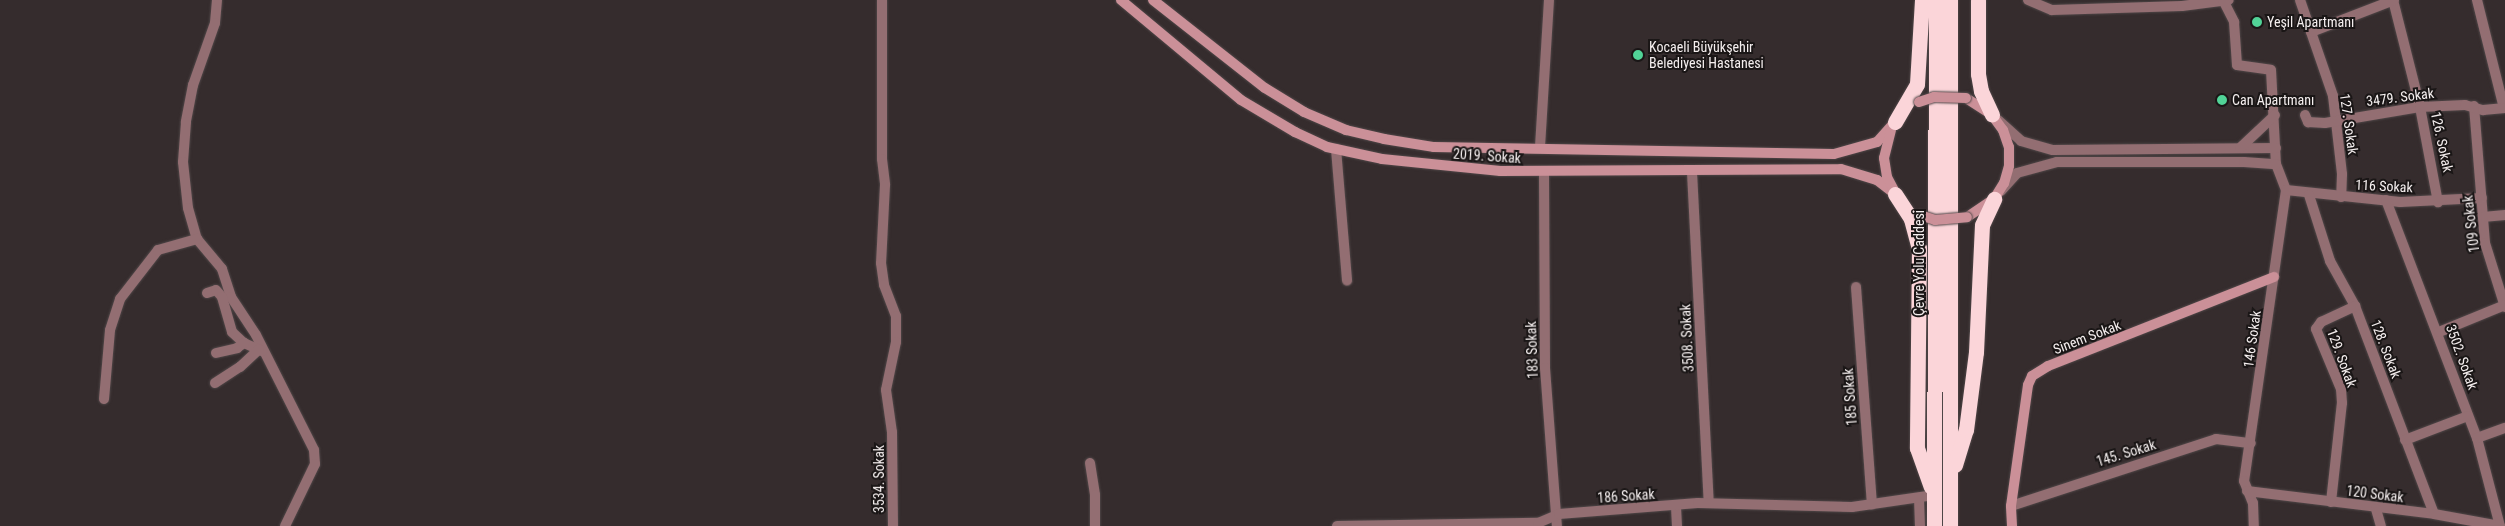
<!DOCTYPE html>
<html>
<head>
<meta charset="utf-8">
<style>
	body { margin:0 }
	#map { position:relative; width:2505px; height:526px; overflow:hidden; background:#352c2d; font-family:"Roboto Condensed",sans-serif }
	div>[style] { position:absolute }
	.roads { filter:drop-shadow(0 0 1px #504748) drop-shadow(0 0 1px #504748) }
	.street>* { height:10px; margin:-5px; padding:0 5px; transform-origin:5px; border-radius:5px; background:#936e72 }
	.secondary>* { height:10px; margin:-5px; padding:0 5px; transform-origin:5px; border-radius:5px; background:#cb9098 }
	.highway>* { height:15px; margin:-7.5px; padding:0 7.5px; transform-origin:7.5px; border-radius:7.5px; background:#fbd5d9 }
	.bridges { filter:drop-shadow(0 0 1px #504748) drop-shadow(0 0 1px #504748) }
	.secondary-bridge>* { height:10px; margin:-5px; padding:0 5px; transform-origin:5px; border-radius:5px; background:#cb9098 }
	.dots>* { width:14px; height:14px; translate:-50% -50%; box-sizing:border-box; border:2px solid #1a1616; border-radius:50% }
	span { translate:-50% -50%; white-space:nowrap; text-align:center; line-height:1.15; -webkit-text-stroke:4px #1a1616; paint-order:stroke }
	.poi-label { font-size:14px; color:#f5efef }
	.left { translate:0 -50%; text-align:left }
	.street-label { font-size:14px; color:#f5efef }
</style>
</head>
<body>
<div id="map">
	<div class="roads">
		<div class="street">
			<div style="left:217px;top:0;width:23px;rotate:95deg"></div>
			<div style="left:215px;top:23px;width:66px;rotate:109.5deg"></div>
			<div style="left:193px;top:85px;width:38px;rotate:101deg"></div>
			<div style="left:186px;top:122px;width:40px;rotate:94.3deg"></div>
			<div style="left:183px;top:162px;width:46px;rotate:83.8deg"></div>
			<div style="left:188px;top:208px;width:32px;rotate:74deg"></div>
			<div style="left:197px;top:239px;width:39px;rotate:50deg"></div>
			<div style="left:222px;top:269px;width:29px;rotate:72deg"></div>
			<div style="left:231px;top:297px;width:45px;rotate:56.7deg"></div>
			<div style="left:256px;top:335px;width:129px;rotate:63.2deg"></div>
			<div style="left:314px;top:450px;width:14px;rotate:86deg"></div>
			<div style="left:315px;top:464px;width:69px;rotate:115.8deg"></div>
			<div style="left:882px;top:0;width:159px;rotate:90deg"></div>
			<div style="left:882px;top:159px;width:26px;rotate:83deg"></div>
			<div style="left:885px;top:185px;width:78px;rotate:92.9deg"></div>
			<div style="left:881px;top:263px;width:22px;rotate:82deg"></div>
			<div style="left:884px;top:285px;width:33px;rotate:69deg"></div>
			<div style="left:896px;top:316px;width:26px;rotate:90deg"></div>
			<div style="left:896px;top:342px;width:49px;rotate:101.8deg"></div>
			<div style="left:886px;top:390px;width:42px;rotate:81.9deg"></div>
			<div style="left:892px;top:432px;width:94px;rotate:89.4deg"></div>
			<div style="left:2028px;top:0;width:26px;rotate:23deg"></div>
			<div style="left:2052px;top:10px;width:130px;rotate:-1.8deg"></div>
			<div style="left:2182px;top:6px;width:47px;rotate:-7.3deg"></div>
			<div style="left:2223px;top:0;width:25px;rotate:63deg"></div>
			<div style="left:2234px;top:22px;width:43px;rotate:86deg"></div>
			<div style="left:2237px;top:65px;width:34px;rotate:8deg"></div>
			<div style="left:2271px;top:70px;width:94px;rotate:87deg"></div>
			<div style="left:2276px;top:164px;width:28px;rotate:69deg"></div>
			<div style="left:2286px;top:190px;width:294px;rotate:98.2deg"></div>
			<div style="left:2244px;top:481px;width:24px;rotate:68deg"></div>
			<div style="left:2253px;top:503px;width:23px;rotate:88deg"></div>
			<div style="left:2300px;top:0;width:102px;rotate:71deg"></div>
			<div style="left:2333px;top:96px;width:79px;rotate:83.4deg"></div>
			<div style="left:2342px;top:174px;width:23px;rotate:92deg"></div>
			<div style="left:2393px;top:0;width:110px;rotate:75.8deg"></div>
			<div style="left:2420px;top:107px;width:97px;rotate:79.3deg"></div>
			<div style="left:2477px;top:0;width:111px;rotate:76deg"></div>
			<div style="left:2311px;top:32px;width:89px;rotate:-21.1deg"></div>
			<div style="left:2474px;top:106px;width:137px;rotate:85.4deg"></div>
			<div style="left:2485px;top:243px;width:67px;rotate:72.6deg"></div>
			<div style="left:2305px;top:115px;width:8px;rotate:67deg"></div>
			<div style="left:2308px;top:122px;width:17px;rotate:3deg"></div>
			<div style="left:2325px;top:123px;width:96px;rotate:-9.6deg"></div>
			<div style="left:2420px;top:107px;width:45px;rotate:-2.5deg"></div>
			<div style="left:2465px;top:105px;width:19px;rotate:16deg"></div>
			<div style="left:2483px;top:110px;width:22px;rotate:-5deg"></div>
			<div style="left:1998px;top:120px;width:31px;rotate:42deg"></div>
			<div style="left:2021px;top:141px;width:33px;rotate:16deg"></div>
			<div style="left:2053px;top:150px;width:223px;rotate:-0.5deg"></div>
			<div style="left:1540px;top:147px;width:147px;rotate:-86.5deg"></div>
			<div style="left:2240px;top:148px;width:48px;rotate:-43.3deg"></div>
			<div style="left:1336px;top:149px;width:132px;rotate:85.2deg"></div>
			<div style="left:1692px;top:172px;width:331px;rotate:87.1deg"></div>
			<div style="left:1544px;top:173px;width:195px;rotate:89.7deg"></div>
			<div style="left:1545px;top:368px;width:158px;rotate:85.7deg"></div>
			<div style="left:2286px;top:190px;width:115px;rotate:6deg"></div>
			<div style="left:2400px;top:202px;width:82px;rotate:-2.8deg"></div>
			<div style="left:2001px;top:191px;width:24px;rotate:-48deg"></div>
			<div style="left:2017px;top:173px;width:41px;rotate:-15.4deg"></div>
			<div style="left:2057px;top:162px;width:187px"></div>
			<div style="left:2244px;top:162px;width:32px;rotate:4deg"></div>
			<div style="left:2309px;top:195px;width:69px;rotate:72.3deg"></div>
			<div style="left:2330px;top:261px;width:51px;rotate:60.9deg"></div>
			<div style="left:2355px;top:306px;width:222px;rotate:69.2deg"></div>
			<div style="left:2386px;top:200px;width:255px;rotate:69.1deg"></div>
			<div style="left:2477px;top:438px;width:91px;rotate:75.4deg"></div>
			<div style="left:2483px;top:217px;width:22px;rotate:-5deg"></div>
			<div style="left:1856px;top:287px;width:218px;rotate:85.8deg"></div>
			<div style="left:207px;top:293px;width:9px;rotate:-18deg"></div>
			<div style="left:216px;top:290px;width:9px;rotate:49deg"></div>
			<div style="left:222px;top:297px;width:36px;rotate:74deg"></div>
			<div style="left:232px;top:332px;width:16px;rotate:43deg"></div>
			<div style="left:244px;top:343px;width:20px;rotate:24deg"></div>
			<div style="left:2439px;top:332px;width:71px;rotate:-22.2deg"></div>
			<div style="left:216px;top:353px;width:22px;rotate:-13deg"></div>
			<div style="left:237px;top:348px;width:9px;rotate:-36deg"></div>
			<div style="left:215px;top:383px;width:30px;rotate:-33deg"></div>
			<div style="left:240px;top:367px;width:26px;rotate:-43deg"></div>
			<div style="left:104px;top:399px;width:69px;rotate:-85deg"></div>
			<div style="left:110px;top:330px;width:33px;rotate:-72deg"></div>
			<div style="left:120px;top:299px;width:62px;rotate:-52.2deg"></div>
			<div style="left:158px;top:250px;width:41px;rotate:-15.8deg"></div>
			<div style="left:2477px;top:438px;width:30px;rotate:-20deg"></div>
			<div style="left:2405px;top:440px;width:67px;rotate:-20.9deg"></div>
			<div style="left:1090px;top:463px;width:32px;rotate:81deg"></div>
			<div style="left:1095px;top:495px;width:31px;rotate:90deg"></div>
			<div style="left:2247px;top:491px;width:188px;rotate:7deg"></div>
			<div style="left:2434px;top:514px;width:67px;rotate:10.3deg"></div>
			<div style="left:1919px;top:498px;width:28px;rotate:88deg"></div>
			<div style="left:2331px;top:502px;width:100px;rotate:-83.7deg"></div>
			<div style="left:2342px;top:403px;width:14px;rotate:-94deg"></div>
			<div style="left:2341px;top:389px;width:65px;rotate:-112.6deg"></div>
			<div style="left:2316px;top:329px;width:9px;rotate:-54deg"></div>
			<div style="left:2321px;top:322px;width:38px;rotate:-25deg"></div>
			<div style="left:2011px;top:506px;width:216px;rotate:-18.1deg"></div>
			<div style="left:2216px;top:439px;width:35px;rotate:7deg"></div>
			<div style="left:1676px;top:507px;width:19px;rotate:87deg"></div>
			<div style="left:2376px;top:509px;width:18px;rotate:74deg"></div>
			<div style="left:1337px;top:526px;width:201px;rotate:-0.9deg"></div>
			<div style="left:1538px;top:523px;width:23px;rotate:-23deg"></div>
			<div style="left:1559px;top:514px;width:139px;rotate:-4.5deg"></div>
			<div style="left:1698px;top:503px;width:154px;rotate:1.5deg"></div>
			<div style="left:1852px;top:507px;width:83px;rotate:-8.3deg"></div>
		</div>
		<div class="secondary">
			<div style="left:1121px;top:0;width:156px;rotate:39.8deg"></div>
			<div style="left:1241px;top:100px;width:63px;rotate:30.7deg"></div>
			<div style="left:1295px;top:132px;width:35px;rotate:25deg"></div>
			<div style="left:1327px;top:147px;width:56px;rotate:12.3deg"></div>
			<div style="left:1382px;top:159px;width:119px;rotate:5.8deg"></div>
			<div style="left:1500px;top:171px;width:341px;rotate:-0.3deg"></div>
			<div style="left:1841px;top:169px;width:38px;rotate:17deg"></div>
			<div style="left:1877px;top:180px;width:23px;rotate:38deg"></div>
			<div style="left:1153px;top:0;width:142px;rotate:38.2deg"></div>
			<div style="left:1265px;top:88px;width:46px;rotate:31.6deg"></div>
			<div style="left:1304px;top:112px;width:46px;rotate:23.2deg"></div>
			<div style="left:1346px;top:130px;width:39px;rotate:13deg"></div>
			<div style="left:1384px;top:139px;width:51px;rotate:9.1deg"></div>
			<div style="left:1434px;top:147px;width:400px;rotate:1deg"></div>
			<div style="left:1834px;top:154px;width:45px;rotate:-15.6deg"></div>
			<div style="left:1877px;top:142px;width:27px;rotate:-48deg"></div>
			<div style="left:1966px;top:98px;width:31px;rotate:33deg"></div>
			<div style="left:1992px;top:115px;width:19px;rotate:54deg"></div>
			<div style="left:2003px;top:130px;width:18px;rotate:71deg"></div>
			<div style="left:2009px;top:147px;width:19px;rotate:90deg"></div>
			<div style="left:2009px;top:166px;width:18px;rotate:106deg"></div>
			<div style="left:2004px;top:183px;width:19px;rotate:122deg"></div>
			<div style="left:1994px;top:199px;width:32px;rotate:146deg"></div>
			<div style="left:1891px;top:130px;width:29px;rotate:104deg"></div>
			<div style="left:1884px;top:158px;width:19px;rotate:81deg"></div>
			<div style="left:1887px;top:177px;width:15px;rotate:62deg"></div>
			<div style="left:2012px;top:526px;width:20px;rotate:-93deg"></div>
			<div style="left:2011px;top:506px;width:122px;rotate:-82deg"></div>
			<div style="left:2028px;top:385px;width:10px;rotate:-66deg"></div>
			<div style="left:2032px;top:376px;width:19px;rotate:-32deg"></div>
			<div style="left:2048px;top:366px;width:243px;rotate:-21.5deg"></div>
		</div>
		<div class="highway">
			<div style="left:1950px;top:0;width:526px;rotate:90deg"></div>
			<div style="left:1978px;top:0;width:74px;rotate:90deg"></div>
			<div style="left:1978px;top:74px;width:17px;rotate:80deg"></div>
			<div style="left:1981px;top:91px;width:26px;rotate:65deg"></div>
			<div style="left:1895px;top:122px;width:44px;rotate:-59.9deg"></div>
			<div style="left:1917px;top:84px;width:84px;rotate:-86.6deg"></div>
			<div style="left:1895px;top:194px;width:30px;rotate:57deg"></div>
			<div style="left:1911px;top:219px;width:30px;rotate:75deg"></div>
			<div style="left:1919px;top:248px;width:200px;rotate:90.6deg"></div>
			<div style="left:1917px;top:448px;width:41px;rotate:70.3deg"></div>
			<div style="left:1955px;top:465px;width:37px;rotate:-73deg"></div>
			<div style="left:1966px;top:430px;width:79px;rotate:-82.7deg"></div>
			<div style="left:1976px;top:352px;width:127px;rotate:-87.3deg"></div>
			<div style="left:1982px;top:225px;width:29px;rotate:-65deg"></div>
			<div style="left:1934px;top:526px;width:526px;rotate:-89.78deg"></div>
		</div>
	</div>
	<div class="bridges">
		<div class="secondary-bridge">
			<div style="left:1919px;top:102px;width:16px;rotate:-18deg"></div>
			<div style="left:1934px;top:97px;width:32px;rotate:2deg"></div>
			<div style="left:1920px;top:215px;width:16px;rotate:18deg"></div>
			<div style="left:1935px;top:220px;width:32px;rotate:-5deg"></div>
		</div>
	</div>
	<div class="dots">
		<div style="left:2257px;top:22px;background:#51d397"></div>
		<div style="left:1638px;top:55px;background:#51d397"></div>
		<div style="left:2222px;top:100px;background:#51d397"></div>
	</div>
	<div class="poi-label">
		<span class="left" style="left:2267px;top:22px">Yeşil Apartmanı</span>
		<span class="left" style="left:1649px;top:55px">Kocaeli Büyükşehir<br>Belediyesi Hastanesi</span>
		<span class="left" style="left:2232px;top:100px">Can Apartmanı</span>
	</div>
	<div class="street-label">
		<span style="left:2400px;top:97px;rotate:-7deg">3479. Sokak</span>
		<span style="left:2349px;top:124px;rotate:82deg">127. Sokak</span>
		<span style="left:2442px;top:142px;rotate:78deg">126. Sokak</span>
		<span style="left:1487px;top:156px;rotate:4deg">2019. Sokak</span>
		<span style="left:2384px;top:186px;rotate:3deg">116 Sokak</span>
		<span style="left:2471px;top:224px;rotate:-97deg">109 Sokak</span>
		<span style="left:1919px;top:263px;rotate:-90deg">Çevre Yolu Caddesi</span>
		<span style="left:2087px;top:337px;rotate:-21deg">Sinem Sokak</span>
		<span style="left:1687px;top:338px;rotate:-93deg">3508. Sokak</span>
		<span style="left:2252px;top:339px;rotate:-82deg">146 Sokak</span>
		<span style="left:2386px;top:349px;rotate:69deg">128. Sokak</span>
		<span style="left:1532px;top:350px;rotate:-92deg">183 Sokak</span>
		<span style="left:2462px;top:357px;rotate:70deg">3502. Sokak</span>
		<span style="left:2342px;top:358px;rotate:70deg">129. Sokak</span>
		<span style="left:1850px;top:397px;rotate:-94deg">185 Sokak</span>
		<span style="left:2126px;top:453px;rotate:-17deg">145. Sokak</span>
		<span style="left:879px;top:479px;rotate:-90deg">3534. Sokak</span>
		<span style="left:2375px;top:494px;rotate:7deg">120 Sokak</span>
		<span style="left:1626px;top:496px;rotate:-4deg">186 Sokak</span>
	</div>
</div>
</body>
</html>
